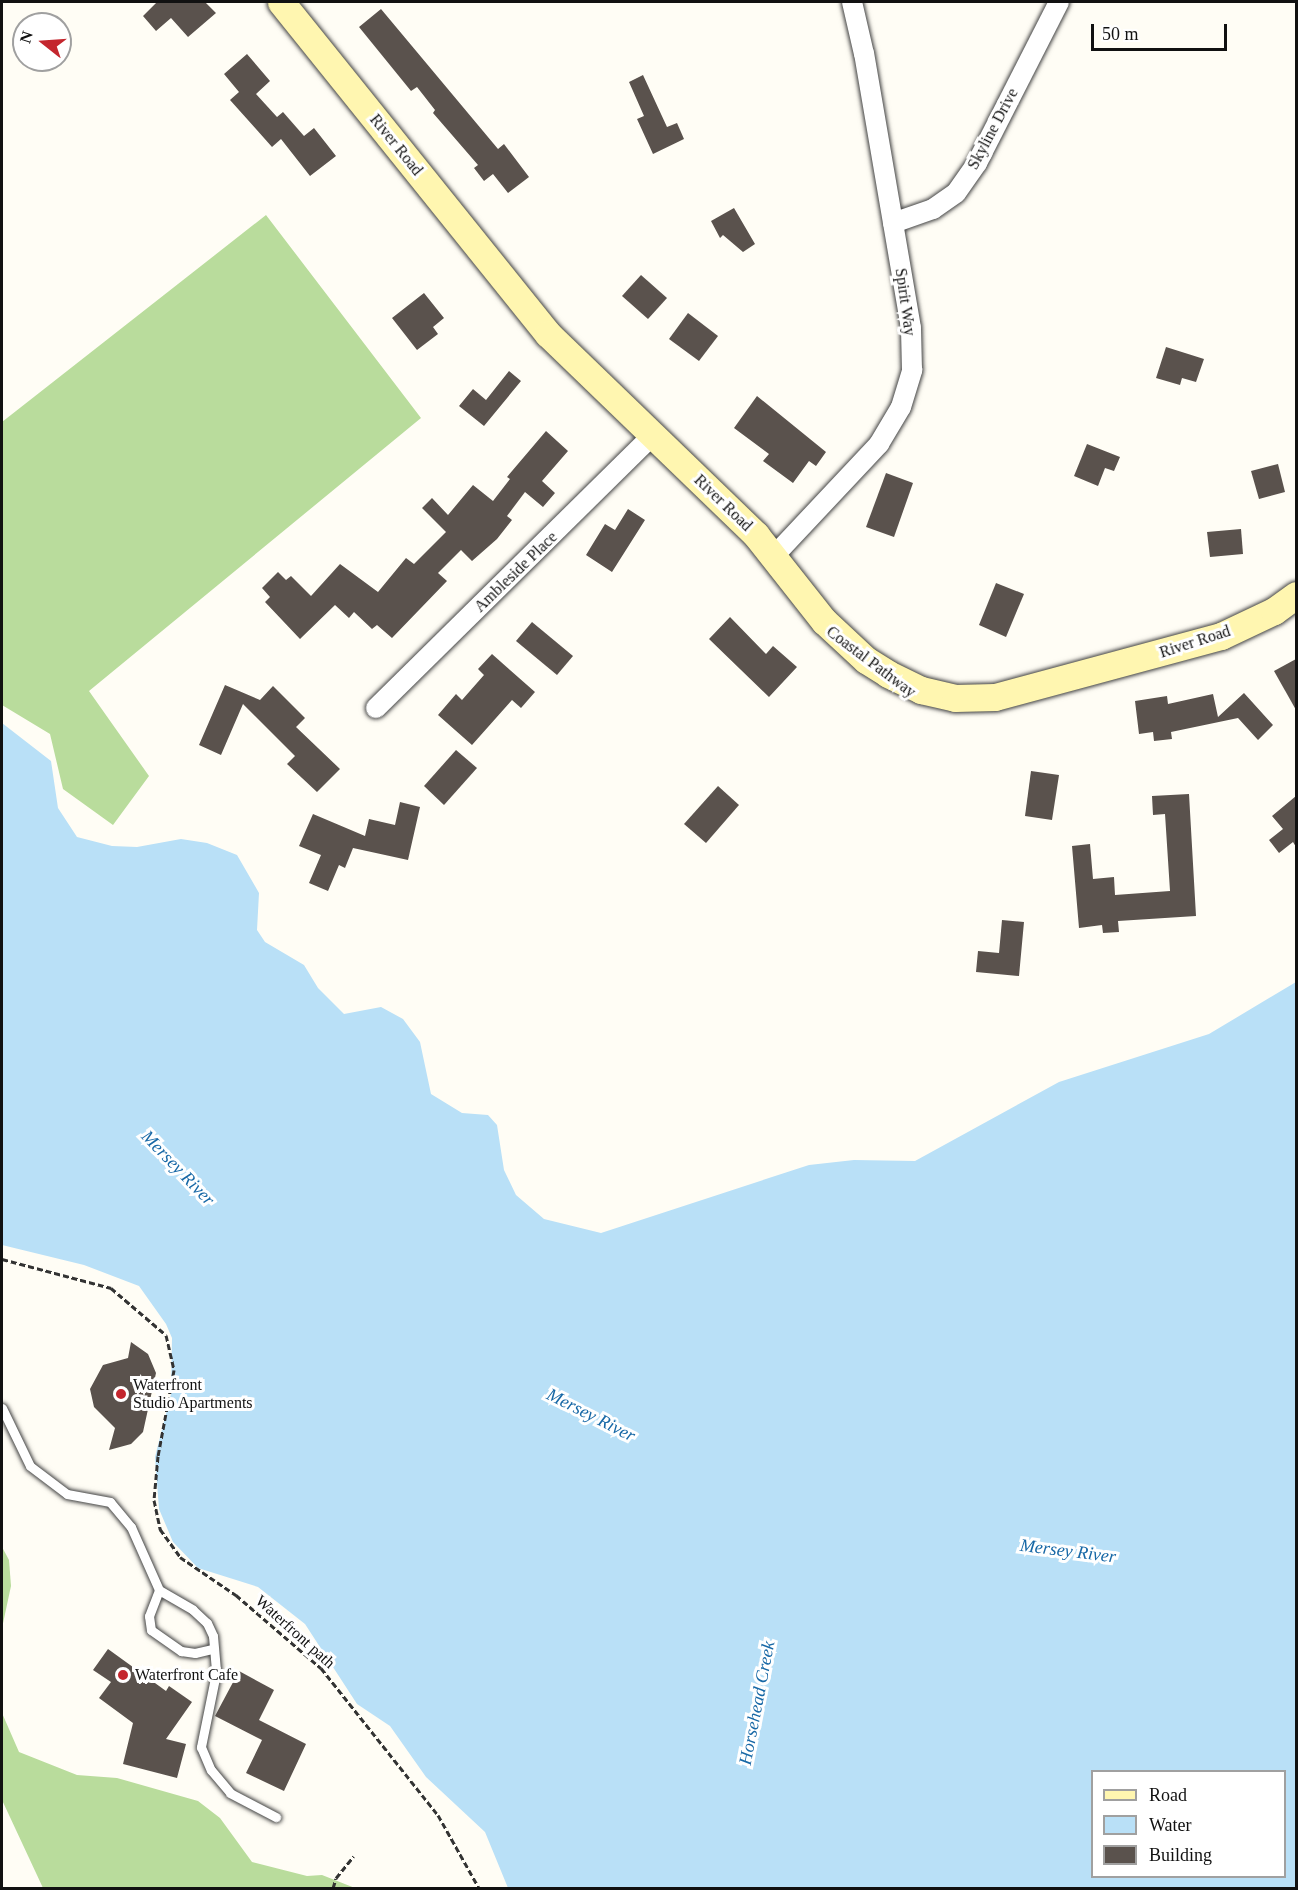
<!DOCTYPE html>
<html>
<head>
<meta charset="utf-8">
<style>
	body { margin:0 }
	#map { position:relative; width:1298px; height:1890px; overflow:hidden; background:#fffdf5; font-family:Georgia,serif }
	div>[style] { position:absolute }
	.forest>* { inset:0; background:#b9dc9c }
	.water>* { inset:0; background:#b9e0f7 }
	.building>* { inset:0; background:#5a524d }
	.path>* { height:3px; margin-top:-1.5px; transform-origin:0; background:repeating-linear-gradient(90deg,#333 0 6px,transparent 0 9px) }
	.roads { filter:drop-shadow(0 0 2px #444) drop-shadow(0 0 2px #444) }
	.service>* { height:9px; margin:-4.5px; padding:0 4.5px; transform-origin:4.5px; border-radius:4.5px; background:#fff }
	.minor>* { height:20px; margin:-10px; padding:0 10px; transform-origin:10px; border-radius:10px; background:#fff }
	.secondary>* { height:27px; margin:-13.5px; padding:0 13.5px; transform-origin:13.5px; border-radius:13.5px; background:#fff6b0 }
	.dots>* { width:16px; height:16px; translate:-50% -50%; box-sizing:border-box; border:3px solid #fff; border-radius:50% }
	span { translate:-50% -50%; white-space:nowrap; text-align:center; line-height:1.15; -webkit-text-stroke:6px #fff; paint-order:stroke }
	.street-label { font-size:16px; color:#111 }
	.poi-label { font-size:16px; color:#111 }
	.left { translate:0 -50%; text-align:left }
	.water-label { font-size:18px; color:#1768a6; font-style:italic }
	.frame { position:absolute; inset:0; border:3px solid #111; pointer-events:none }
	.legend { position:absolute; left:1091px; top:1770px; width:195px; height:108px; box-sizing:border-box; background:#fff; border:2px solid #a0a0a0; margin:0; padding:8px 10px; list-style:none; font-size:18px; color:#111 }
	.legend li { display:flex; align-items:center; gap:12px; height:30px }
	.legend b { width:30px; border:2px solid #a0a0a0 }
	.north { position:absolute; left:12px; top:12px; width:60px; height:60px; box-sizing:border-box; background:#fff; border:2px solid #a0a0a0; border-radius:50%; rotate:287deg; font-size:16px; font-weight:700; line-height:24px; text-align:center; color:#111 }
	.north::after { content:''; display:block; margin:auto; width:21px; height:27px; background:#c4262e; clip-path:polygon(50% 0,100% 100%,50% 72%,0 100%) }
	.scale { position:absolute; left:1091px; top:24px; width:136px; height:27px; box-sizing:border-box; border:3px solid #111; border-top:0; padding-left:8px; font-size:18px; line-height:21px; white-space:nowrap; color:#111; -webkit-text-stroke:4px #fff; paint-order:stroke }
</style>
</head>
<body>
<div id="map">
	<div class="forest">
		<div style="clip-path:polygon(266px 215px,421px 418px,89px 691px,149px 776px,113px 825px,63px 789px,50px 734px,2px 705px,2px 422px)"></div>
		<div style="clip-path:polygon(2px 1547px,9px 1560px,11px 1586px,2px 1628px)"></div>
		<div style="clip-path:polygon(2px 1713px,19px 1752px,77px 1775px,117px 1778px,198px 1801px,220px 1818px,252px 1862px,307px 1876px,322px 1875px,355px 1888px,43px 1888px,2px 1800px)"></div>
	</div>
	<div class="water">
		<div style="clip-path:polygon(evenodd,2px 723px,51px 761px,58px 808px,77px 837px,112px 846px,137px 847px,181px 839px,207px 843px,237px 855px,259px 893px,257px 930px,265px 942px,304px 965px,318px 988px,344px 1014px,381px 1007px,403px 1019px,420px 1042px,431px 1094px,462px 1113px,488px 1115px,497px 1125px,504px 1170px,516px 1195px,544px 1219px,601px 1233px,809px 1165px,854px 1160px,915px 1161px,1059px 1082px,1209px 1034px,1296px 982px,1296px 1888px,508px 1888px,485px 1832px,426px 1777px,390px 1726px,357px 1704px,305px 1624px,258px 1587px,198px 1568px,173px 1542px,159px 1509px,155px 1457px,171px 1394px,172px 1338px,166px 1324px,139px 1286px,84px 1265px,2px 1245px,2px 723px,1092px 1772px,1284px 1772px,1284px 1876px,1092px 1876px,1092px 1772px)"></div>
	</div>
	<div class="building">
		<div style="clip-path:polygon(157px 2px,205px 2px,216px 13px,188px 37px,171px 18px,156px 31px,143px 16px)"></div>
		<div style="clip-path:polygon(381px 9px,498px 149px,504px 144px,529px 177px,508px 193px,493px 174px,484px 181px,474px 168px,478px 165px,433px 113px,435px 110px,417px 87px,411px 91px,359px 27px)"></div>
		<div style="clip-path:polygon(247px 54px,270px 81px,256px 94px,277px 117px,283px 112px,304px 136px,314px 128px,336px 156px,310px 176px,281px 139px,272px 147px,230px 100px,239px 92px,224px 74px)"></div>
		<div style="clip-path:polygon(643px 75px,667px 127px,677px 123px,684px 139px,653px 154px,637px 119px,644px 116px,629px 82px)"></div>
		<div style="clip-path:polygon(734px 208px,755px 244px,743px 252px,723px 235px,720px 238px,711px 221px)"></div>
		<div style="clip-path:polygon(641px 275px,667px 298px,648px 319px,622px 296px)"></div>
		<div style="clip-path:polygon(424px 293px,444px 318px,433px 327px,438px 334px,417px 350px,392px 318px)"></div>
		<div style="clip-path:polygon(688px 313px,718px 336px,699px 361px,669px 339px)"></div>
		<div style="clip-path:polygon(1166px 347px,1204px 359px,1196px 382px,1182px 378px,1180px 385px,1156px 378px)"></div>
		<div style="clip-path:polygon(509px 371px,521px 381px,484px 426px,459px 406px,473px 389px,486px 400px)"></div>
		<div style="clip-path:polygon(757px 396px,826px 452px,816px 466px,809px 461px,793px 483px,763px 461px,769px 454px,734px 428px)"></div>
		<div style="clip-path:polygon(546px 431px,568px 451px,542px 481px,555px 493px,543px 507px,525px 492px,507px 516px,512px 520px,497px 539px,472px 561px,461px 550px,438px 573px,447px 581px,392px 638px,377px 625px,372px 629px,354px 612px,349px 618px,335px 605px,300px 639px,265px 602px,270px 597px,262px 588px,278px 572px,286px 580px,291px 576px,311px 596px,340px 564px,378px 592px,406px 558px,414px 564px,446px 532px,422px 508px,432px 498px,448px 515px,473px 485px,493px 501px,510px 479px,507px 477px)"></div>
		<div style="clip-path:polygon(1087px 444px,1120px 457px,1114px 471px,1105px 468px,1098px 486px,1074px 476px)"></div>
		<div style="clip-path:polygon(1278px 464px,1285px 492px,1259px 499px,1251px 471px)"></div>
		<div style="clip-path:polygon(886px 473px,913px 483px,894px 537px,866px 527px)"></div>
		<div style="clip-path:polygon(628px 509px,645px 520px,612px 572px,586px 555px,605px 524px,615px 530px)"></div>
		<div style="clip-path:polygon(1241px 529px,1243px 554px,1210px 557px,1207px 532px)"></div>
		<div style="clip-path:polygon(996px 583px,1024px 594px,1006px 637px,979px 625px)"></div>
		<div style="clip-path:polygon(730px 617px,766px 654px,773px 646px,797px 667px,769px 697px,709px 639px)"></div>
		<div style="clip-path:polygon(532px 622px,573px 656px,557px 675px,516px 641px)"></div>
		<div style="clip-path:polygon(492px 654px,535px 692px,521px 708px,512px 700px,472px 745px,438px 715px,456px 694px,462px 700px,484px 675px,478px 669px)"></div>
		<div style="clip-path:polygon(1296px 659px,1296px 710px,1274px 671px)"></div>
		<div style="clip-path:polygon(225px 685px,260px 700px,273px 686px,305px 718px,296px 727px,340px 769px,317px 792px,287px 764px,295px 756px,243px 704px,221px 755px,199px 745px)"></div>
		<div style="clip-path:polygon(1244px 693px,1273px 725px,1258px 740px,1238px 718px,1171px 732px,1172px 739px,1154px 741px,1153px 732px,1139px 734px,1135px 701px,1167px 696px,1168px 704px,1213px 694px,1218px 717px)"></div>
		<div style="clip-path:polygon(456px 750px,477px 768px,444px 805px,424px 786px)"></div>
		<div style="clip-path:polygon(1031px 771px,1059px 775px,1052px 820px,1025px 816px)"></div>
		<div style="clip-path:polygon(718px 786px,739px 805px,706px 843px,684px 824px)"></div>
		<div style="clip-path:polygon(1189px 794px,1196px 916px,1118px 921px,1119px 932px,1103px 933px,1102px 925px,1079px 928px,1072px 846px,1090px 844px,1093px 879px,1114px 877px,1115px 895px,1170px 891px,1165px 814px,1153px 815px,1152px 796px)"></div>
		<div style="clip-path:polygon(1296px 796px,1296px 847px,1293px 842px,1279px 853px,1269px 840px,1283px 829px,1272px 816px)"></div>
		<div style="clip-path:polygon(400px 802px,420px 807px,408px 860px,353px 848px,345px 868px,339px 865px,328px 891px,309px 883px,321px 855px,299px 846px,313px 814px,365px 836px,369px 819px,395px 825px)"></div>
		<div style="clip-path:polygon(1002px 920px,1024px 922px,1019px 976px,976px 972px,978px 951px,999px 953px)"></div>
		<div style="clip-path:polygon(131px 1342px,148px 1354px,156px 1373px,143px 1432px,131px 1444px,109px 1450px,115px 1428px,94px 1407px,90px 1389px,103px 1365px,128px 1358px)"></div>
		<div style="clip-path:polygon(108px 1649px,166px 1691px,169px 1686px,192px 1702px,166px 1739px,186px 1744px,177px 1778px,123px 1764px,133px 1723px,99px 1698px,111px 1682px,93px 1670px)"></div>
		<div style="clip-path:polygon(239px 1671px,274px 1690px,259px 1720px,306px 1744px,284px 1791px,246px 1773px,262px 1740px,215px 1716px)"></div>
	</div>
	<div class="path">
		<div style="left:2px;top:1259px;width:113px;rotate:14.9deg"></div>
		<div style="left:111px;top:1288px;width:72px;rotate:40.5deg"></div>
		<div style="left:166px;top:1335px;width:36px;rotate:77deg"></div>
		<div style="left:174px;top:1370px;width:87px;rotate:100.5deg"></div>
		<div style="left:158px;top:1456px;width:44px;rotate:95.2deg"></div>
		<div style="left:154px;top:1500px;width:30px;rotate:78deg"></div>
		<div style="left:160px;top:1529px;width:34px;rotate:54deg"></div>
		<div style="left:180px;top:1557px;width:68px;rotate:34.2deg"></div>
		<div style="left:236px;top:1595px;width:112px;rotate:40.7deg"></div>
		<div style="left:321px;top:1668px;width:188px;rotate:51.5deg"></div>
		<div style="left:438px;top:1815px;width:84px;rotate:60.7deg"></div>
		<div style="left:333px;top:1888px;width:10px;rotate:-73deg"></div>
		<div style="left:336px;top:1878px;width:28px;rotate:-51deg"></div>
	</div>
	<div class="roads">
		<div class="service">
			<div style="left:2px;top:1408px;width:64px;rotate:64.2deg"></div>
			<div style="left:30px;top:1466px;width:46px;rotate:37.1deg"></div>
			<div style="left:67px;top:1494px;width:44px;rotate:10.5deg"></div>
			<div style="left:110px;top:1502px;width:33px;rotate:50deg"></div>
			<div style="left:131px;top:1527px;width:69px;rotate:66deg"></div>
			<div style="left:159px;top:1590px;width:39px;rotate:30deg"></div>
			<div style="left:193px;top:1610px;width:19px;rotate:43deg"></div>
			<div style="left:207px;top:1623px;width:14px;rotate:65deg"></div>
			<div style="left:213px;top:1636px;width:37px;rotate:85deg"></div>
			<div style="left:216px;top:1673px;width:76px;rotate:101.5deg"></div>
			<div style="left:201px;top:1747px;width:25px;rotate:67deg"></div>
			<div style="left:211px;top:1770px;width:30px;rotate:50deg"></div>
			<div style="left:230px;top:1793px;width:52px;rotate:27.6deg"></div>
			<div style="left:159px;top:1590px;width:28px;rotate:111deg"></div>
			<div style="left:149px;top:1616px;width:14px;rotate:82deg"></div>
			<div style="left:151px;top:1630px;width:37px;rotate:35deg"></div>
			<div style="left:181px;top:1651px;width:14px;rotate:8deg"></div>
			<div style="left:195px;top:1653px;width:18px;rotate:-13deg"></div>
		</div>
		<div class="minor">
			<div style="left:893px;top:223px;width:42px;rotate:-19.3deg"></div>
			<div style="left:933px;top:209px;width:28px;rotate:-35deg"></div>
			<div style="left:956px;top:193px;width:37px;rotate:-55deg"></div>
			<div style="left:977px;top:163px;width:181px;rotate:-63deg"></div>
			<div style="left:773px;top:557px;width:155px;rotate:-46.8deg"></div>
			<div style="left:879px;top:444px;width:43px;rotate:-59.3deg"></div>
			<div style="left:901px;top:407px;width:39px;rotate:-73deg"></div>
			<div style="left:912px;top:370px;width:42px;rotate:-91.4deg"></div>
			<div style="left:911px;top:328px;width:278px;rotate:-99.7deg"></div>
			<div style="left:864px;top:54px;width:53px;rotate:-103deg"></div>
			<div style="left:376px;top:708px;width:389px;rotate:-44.6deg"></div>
		</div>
		<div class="secondary">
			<div style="left:281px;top:2px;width:426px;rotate:51.2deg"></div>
			<div style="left:548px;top:334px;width:289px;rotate:44deg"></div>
			<div style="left:756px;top:535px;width:110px;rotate:51.7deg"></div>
			<div style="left:824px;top:621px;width:57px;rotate:42.9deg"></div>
			<div style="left:866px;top:660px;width:26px;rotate:32deg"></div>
			<div style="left:888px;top:674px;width:37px;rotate:26deg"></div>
			<div style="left:921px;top:690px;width:35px;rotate:13deg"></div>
			<div style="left:955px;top:698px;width:40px;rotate:-1.4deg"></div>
			<div style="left:995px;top:697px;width:234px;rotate:-15.1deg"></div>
			<div style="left:1221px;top:636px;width:59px;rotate:-25.3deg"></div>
			<div style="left:1274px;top:611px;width:27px;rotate:-36deg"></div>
		</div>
	</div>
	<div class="dots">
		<div style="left:121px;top:1394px;background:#c4262e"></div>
		<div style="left:123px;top:1675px;background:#c4262e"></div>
	</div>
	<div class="street-label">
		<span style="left:993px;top:129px;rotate:-62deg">Skyline Drive</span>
		<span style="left:396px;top:145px;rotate:51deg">River Road</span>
		<span style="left:905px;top:302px;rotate:82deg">Spirit Way</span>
		<span style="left:723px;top:503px;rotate:44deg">River Road</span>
		<span style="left:516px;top:572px;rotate:-44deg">Ambleside Place</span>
		<span style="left:1195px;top:642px;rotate:-18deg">River Road</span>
		<span style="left:871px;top:662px;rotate:37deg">Coastal Pathway</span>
		<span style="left:295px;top:1632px;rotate:42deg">Waterfront path</span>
	</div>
	<div class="poi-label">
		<span class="left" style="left:133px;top:1394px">Waterfront<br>Studio Apartments</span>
		<span class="left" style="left:135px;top:1675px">Waterfront Cafe</span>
	</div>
	<div class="water-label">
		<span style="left:178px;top:1168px;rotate:46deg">Mersey River</span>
		<span style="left:591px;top:1415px;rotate:27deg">Mersey River</span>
		<span style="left:1068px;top:1551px;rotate:7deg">Mersey River</span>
		<span style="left:757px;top:1703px;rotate:-79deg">Horsehead Creek</span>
	</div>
	<div class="frame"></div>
	<ul class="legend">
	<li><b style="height:8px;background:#fff6b0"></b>Road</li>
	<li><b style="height:16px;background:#b9e0f7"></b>Water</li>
	<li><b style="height:16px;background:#5a524d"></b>Building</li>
	</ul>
	<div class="north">N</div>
	<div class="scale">50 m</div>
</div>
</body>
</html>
